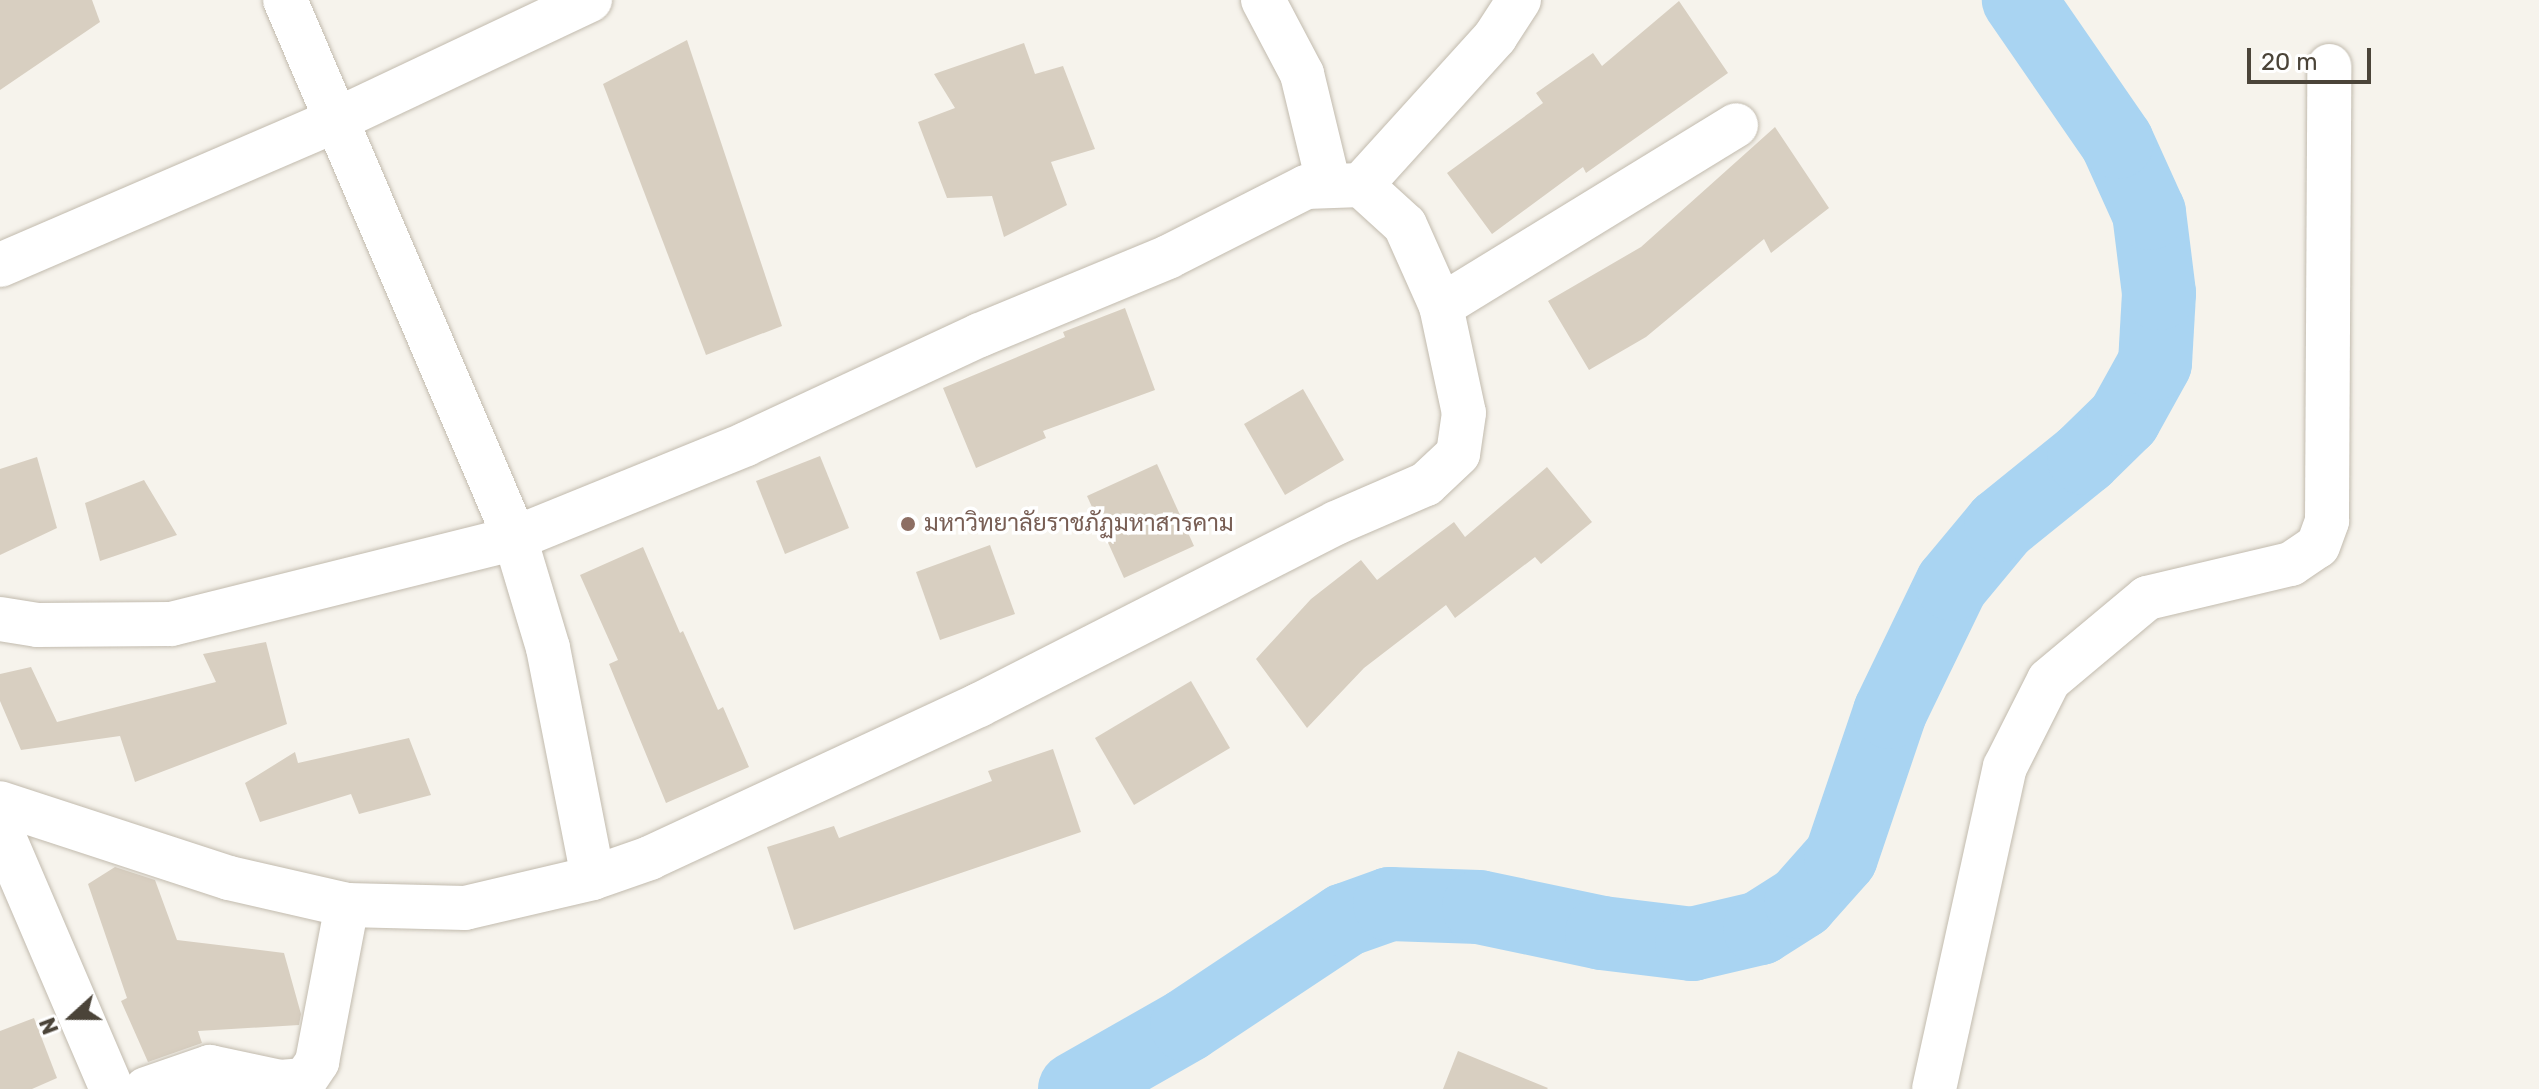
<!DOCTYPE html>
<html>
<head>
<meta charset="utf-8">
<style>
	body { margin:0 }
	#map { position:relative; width:2539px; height:1089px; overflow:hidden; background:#f6f3ec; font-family:Rubik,Sarabun,sans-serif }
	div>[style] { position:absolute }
	.river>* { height:74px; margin:-37px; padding:0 37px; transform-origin:37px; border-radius:37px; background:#a9d4f2 }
	.building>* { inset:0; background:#d8cfc1 }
	.roads { filter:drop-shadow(0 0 2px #c2bbae) drop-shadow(0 0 2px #c2bbae) }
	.minor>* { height:44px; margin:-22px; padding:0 22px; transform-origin:22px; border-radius:22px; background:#fff }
	.dots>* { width:22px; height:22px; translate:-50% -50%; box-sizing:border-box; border:4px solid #fff; border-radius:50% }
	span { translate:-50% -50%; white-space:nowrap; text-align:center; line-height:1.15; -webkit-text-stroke:7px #fff; paint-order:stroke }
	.education-label { font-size:24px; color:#785e54 }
	.left { translate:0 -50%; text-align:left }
	.north { position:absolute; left:32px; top:977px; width:80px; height:80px; -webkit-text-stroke:6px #fff; paint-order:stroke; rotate:249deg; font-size:22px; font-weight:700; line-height:32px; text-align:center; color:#4b4439 }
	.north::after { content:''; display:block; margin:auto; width:28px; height:36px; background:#4b4439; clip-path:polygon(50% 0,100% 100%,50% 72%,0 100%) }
	.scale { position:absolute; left:2247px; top:48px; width:124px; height:36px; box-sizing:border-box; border:4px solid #4b4439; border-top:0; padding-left:10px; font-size:24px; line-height:28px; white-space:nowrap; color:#4b4439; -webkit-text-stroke:6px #fff; paint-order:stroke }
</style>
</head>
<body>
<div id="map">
	<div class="river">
		<div style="left:1075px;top:1089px;width:129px;rotate:-29.7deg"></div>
		<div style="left:1187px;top:1025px;width:190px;rotate:-33.6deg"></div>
		<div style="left:1345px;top:920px;width:48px;rotate:-19.6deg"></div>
		<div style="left:1390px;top:904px;width:89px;rotate:1.9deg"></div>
		<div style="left:1479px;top:907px;width:126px;rotate:11.9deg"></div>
		<div style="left:1602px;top:933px;width:91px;rotate:7deg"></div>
		<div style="left:1692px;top:944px;width:70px;rotate:-13.2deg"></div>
		<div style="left:1760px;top:928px;width:49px;rotate:-32.4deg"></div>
		<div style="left:1801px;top:902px;width:60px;rotate:-48.4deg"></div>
		<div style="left:1841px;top:857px;width:153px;rotate:-71.3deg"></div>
		<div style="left:1890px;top:712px;width:142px;rotate:-64.2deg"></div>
		<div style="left:1952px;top:584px;width:77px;rotate:-50.3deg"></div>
		<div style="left:2001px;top:525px;width:107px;rotate:-38.9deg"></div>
		<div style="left:2084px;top:458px;width:56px;rotate:-44.3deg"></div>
		<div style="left:2124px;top:419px;width:64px;rotate:-61deg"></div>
		<div style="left:2155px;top:363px;width:70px;rotate:-86.7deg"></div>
		<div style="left:2159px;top:293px;width:81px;rotate:-97.1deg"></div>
		<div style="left:2149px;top:213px;width:78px;rotate:-114.3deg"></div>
		<div style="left:2117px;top:142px;width:173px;rotate:-124.6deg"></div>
	</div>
	<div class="building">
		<div style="clip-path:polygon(0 0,92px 0,100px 22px,0 90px)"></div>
		<div style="clip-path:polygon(1679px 1px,1728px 73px,1586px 173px,1583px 167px,1492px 234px,1447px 173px,1543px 103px,1536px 93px,1593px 53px,1602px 66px)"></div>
		<div style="clip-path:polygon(687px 40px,782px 326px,706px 355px,603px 84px)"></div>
		<div style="clip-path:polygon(1024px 43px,1035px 74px,1063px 66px,1095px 149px,1051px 162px,1067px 205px,1004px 237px,992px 196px,947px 198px,918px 122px,955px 108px,934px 74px)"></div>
		<div style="clip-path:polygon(1775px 127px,1829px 208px,1771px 253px,1764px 239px,1646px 337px,1589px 370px,1548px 301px,1641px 247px)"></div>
		<div style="clip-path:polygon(1125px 308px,1155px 390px,1043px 431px,1046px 438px,976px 468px,943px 388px,1065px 337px,1063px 332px)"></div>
		<div style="clip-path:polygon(1303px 389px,1344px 460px,1285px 495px,1244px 424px)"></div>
		<div style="clip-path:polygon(820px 456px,849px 528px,785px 554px,756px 481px)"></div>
		<div style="clip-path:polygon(37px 457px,57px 528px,0 555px,0 469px)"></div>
		<div style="clip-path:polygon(1157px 464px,1194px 546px,1124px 578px,1087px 496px)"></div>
		<div style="clip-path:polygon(1547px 467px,1592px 522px,1541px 564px,1535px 557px,1455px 618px,1446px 605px,1364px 668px,1307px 728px,1256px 659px,1311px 599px,1361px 560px,1377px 580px,1454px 522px,1465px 537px)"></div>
		<div style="clip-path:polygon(144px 480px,177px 535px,100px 561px,85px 503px)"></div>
		<div style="clip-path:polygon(990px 545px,1015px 614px,940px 640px,916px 572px)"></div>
		<div style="clip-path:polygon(643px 547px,680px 633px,683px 631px,718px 710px,723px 707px,749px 767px,666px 803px,609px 664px,618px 660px,580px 575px)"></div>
		<div style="clip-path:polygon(266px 642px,287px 724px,135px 782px,120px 736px,21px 750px,0 701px,0 674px,31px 667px,57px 722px,216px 682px,203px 654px)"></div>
		<div style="clip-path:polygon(1191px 681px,1230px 748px,1134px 805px,1095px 738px)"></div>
		<div style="clip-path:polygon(409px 738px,431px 795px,359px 814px,351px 794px,260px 822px,245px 783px,295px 752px,298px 763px)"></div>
		<div style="clip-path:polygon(1053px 749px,1081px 832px,794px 930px,767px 847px,834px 826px,839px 838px,992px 781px,988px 771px)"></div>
		<div style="clip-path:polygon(115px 867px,155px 880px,177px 940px,284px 953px,301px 1014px,299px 1025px,198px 1031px,202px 1043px,148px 1062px,121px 1001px,127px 998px,88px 884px)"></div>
		<div style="clip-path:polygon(34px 1018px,57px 1078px,32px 1089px,0 1089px,0 1031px)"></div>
		<div style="clip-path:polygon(1458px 1051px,1548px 1088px,1547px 1089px,1443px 1089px)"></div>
	</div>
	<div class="roads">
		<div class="minor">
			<div style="left:285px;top:0;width:585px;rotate:66.85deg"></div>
			<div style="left:515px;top:538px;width:115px;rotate:73.3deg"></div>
			<div style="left:548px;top:648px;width:234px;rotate:78.9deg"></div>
			<div style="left:1263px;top:0;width:84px;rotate:62.2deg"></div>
			<div style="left:1302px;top:74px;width:115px;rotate:76.4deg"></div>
			<div style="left:1361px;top:185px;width:200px;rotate:-47.8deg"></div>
			<div style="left:1495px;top:37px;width:44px;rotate:-57deg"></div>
			<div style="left:0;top:265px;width:366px;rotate:-23.3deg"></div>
			<div style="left:336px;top:120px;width:281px;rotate:-25.3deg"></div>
			<div style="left:1441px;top:306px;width:346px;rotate:-31.5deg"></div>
			<div style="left:0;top:619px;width:38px;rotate:9deg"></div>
			<div style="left:38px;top:625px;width:133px;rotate:-0.4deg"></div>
			<div style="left:171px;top:624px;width:355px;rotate:-14deg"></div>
			<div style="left:515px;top:538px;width:249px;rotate:-22.1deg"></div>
			<div style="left:746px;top:444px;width:258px;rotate:-25deg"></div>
			<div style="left:980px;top:335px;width:204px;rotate:-22.5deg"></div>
			<div style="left:1168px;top:257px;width:155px;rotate:-26.9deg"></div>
			<div style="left:1306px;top:187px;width:55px;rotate:-2.1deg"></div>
			<div style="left:1361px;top:185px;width:59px;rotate:42.3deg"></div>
			<div style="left:1405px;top:225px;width:89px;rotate:66deg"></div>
			<div style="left:1441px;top:306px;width:109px;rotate:77.9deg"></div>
			<div style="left:1464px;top:413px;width:41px;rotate:98.3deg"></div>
			<div style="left:1458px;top:454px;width:44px;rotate:136.8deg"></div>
			<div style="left:1426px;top:484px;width:98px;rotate:156.6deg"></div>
			<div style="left:1336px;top:523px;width:401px;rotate:153deg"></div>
			<div style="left:979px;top:705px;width:363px;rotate:155.1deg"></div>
			<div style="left:650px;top:858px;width:60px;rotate:160.7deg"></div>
			<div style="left:593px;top:878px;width:131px;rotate:166.8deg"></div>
			<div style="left:465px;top:908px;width:118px;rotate:-178.5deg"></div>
			<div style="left:347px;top:905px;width:121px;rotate:-167.1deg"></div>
			<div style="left:229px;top:878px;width:241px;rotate:-161.9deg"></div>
			<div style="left:0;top:828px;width:284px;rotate:66.8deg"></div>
			<div style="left:146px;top:1089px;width:68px;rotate:-19deg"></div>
			<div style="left:210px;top:1067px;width:72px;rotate:12.1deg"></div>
			<div style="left:280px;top:1082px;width:25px;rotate:-5deg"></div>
			<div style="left:305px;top:1080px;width:22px;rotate:-56deg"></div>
			<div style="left:317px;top:1062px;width:160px;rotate:-79.2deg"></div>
			<div style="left:1934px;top:1089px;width:330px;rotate:-77.6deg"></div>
			<div style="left:2005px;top:767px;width:97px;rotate:-63.2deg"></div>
			<div style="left:2049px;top:680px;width:128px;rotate:-39.9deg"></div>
			<div style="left:2147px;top:598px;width:148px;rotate:-13.3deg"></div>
			<div style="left:2291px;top:564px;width:32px;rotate:-34deg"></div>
			<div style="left:2318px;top:546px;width:27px;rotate:-70deg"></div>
			<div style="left:2327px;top:521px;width:455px;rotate:-89.7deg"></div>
		</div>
	</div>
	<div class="dots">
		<div style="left:908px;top:524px;background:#8d6e63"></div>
	</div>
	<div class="education-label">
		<span class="left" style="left:924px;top:524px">มหาวิทยาลัยราชภัฏมหาสารคาม</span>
	</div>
	<div class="north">N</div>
	<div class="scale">20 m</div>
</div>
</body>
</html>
